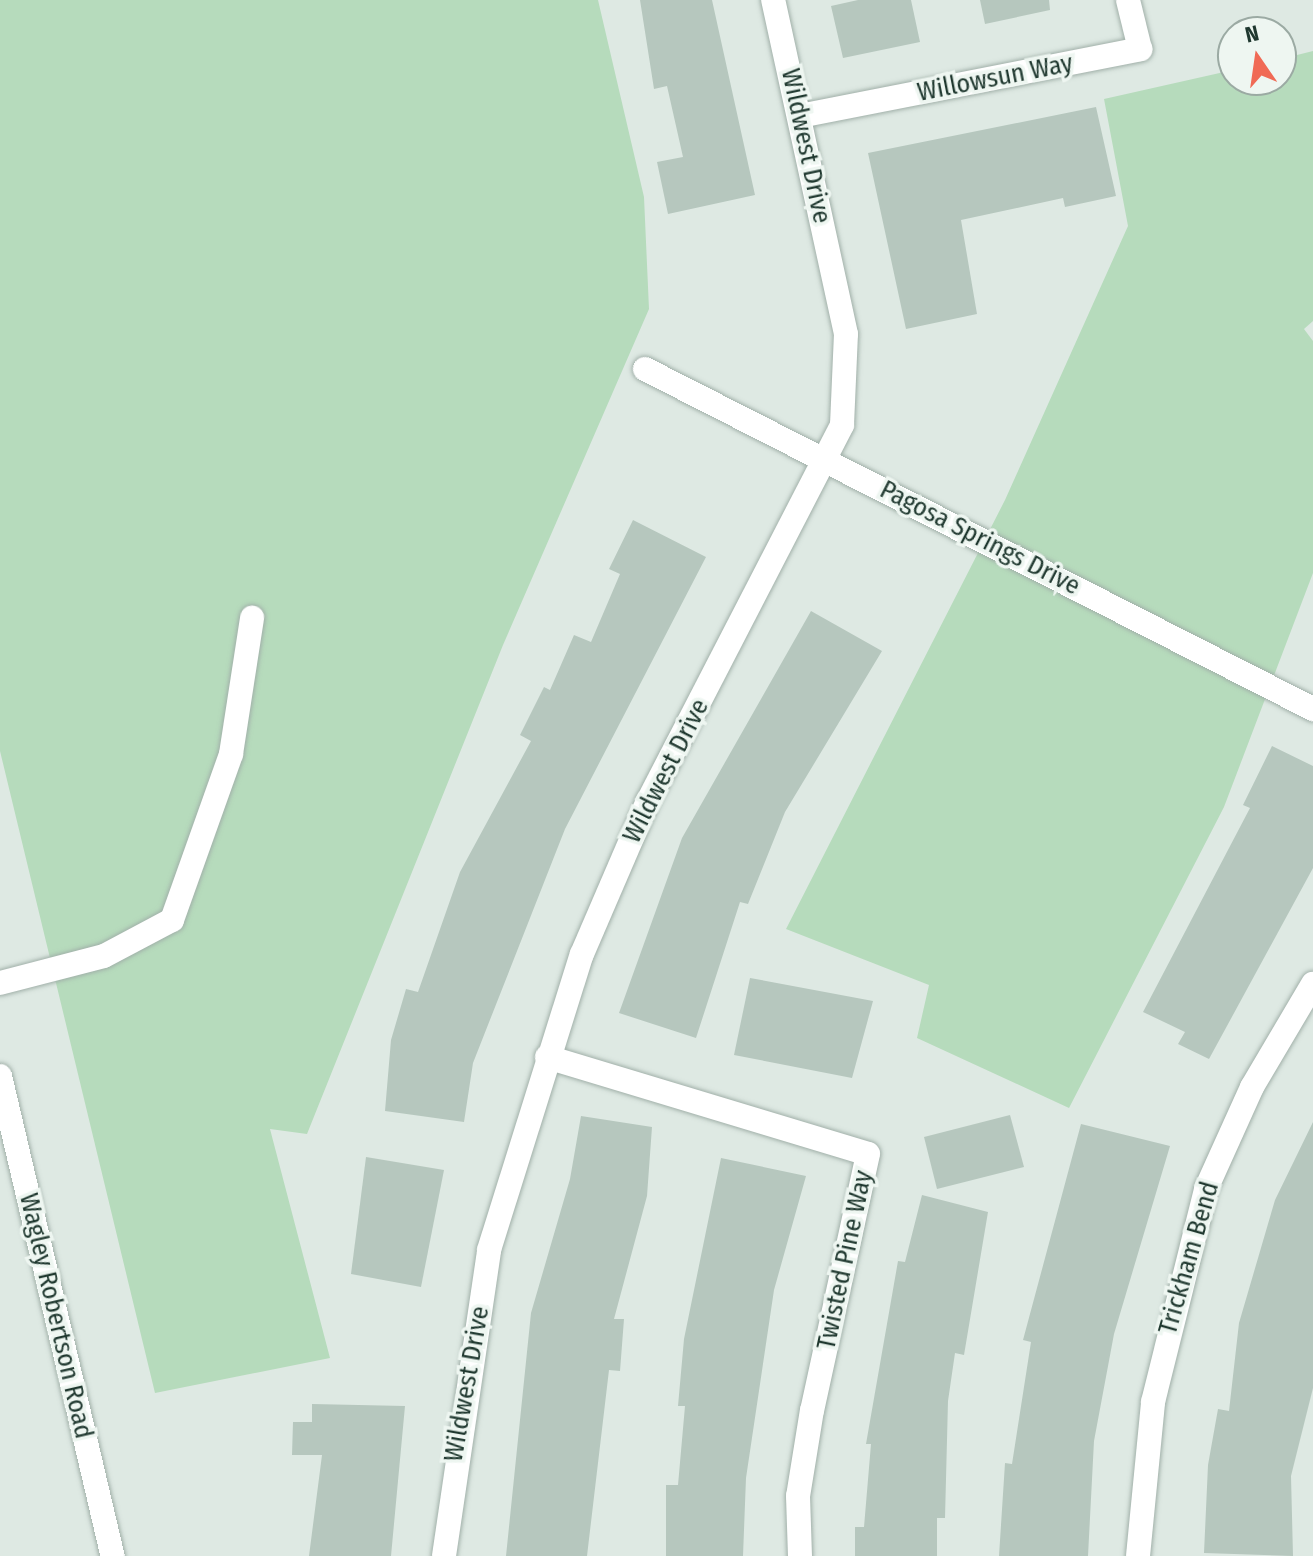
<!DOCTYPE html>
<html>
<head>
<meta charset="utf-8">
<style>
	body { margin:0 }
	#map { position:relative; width:1313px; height:1556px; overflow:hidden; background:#dee9e3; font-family:"Fira Sans Condensed",sans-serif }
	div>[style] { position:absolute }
	.green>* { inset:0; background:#b6dbbc }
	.building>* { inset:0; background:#b6c7be }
	.roads { filter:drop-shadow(0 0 2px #a1b0a9) drop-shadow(0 0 2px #a1b0a9) }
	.minor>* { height:24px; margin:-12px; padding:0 12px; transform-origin:12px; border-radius:12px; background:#fff }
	span { translate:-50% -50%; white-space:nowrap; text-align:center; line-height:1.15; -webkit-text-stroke:7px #eef6f1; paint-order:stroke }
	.street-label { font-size:26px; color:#1f382f }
	.north { position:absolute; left:1217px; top:16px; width:80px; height:80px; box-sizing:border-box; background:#eef6f1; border:2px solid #9baaa3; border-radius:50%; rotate:347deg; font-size:22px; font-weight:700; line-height:32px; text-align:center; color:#1f382f }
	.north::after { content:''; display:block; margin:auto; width:28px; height:36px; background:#f06a55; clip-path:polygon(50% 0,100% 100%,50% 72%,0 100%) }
</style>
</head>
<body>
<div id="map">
	<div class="green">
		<div style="clip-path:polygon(0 0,598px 0,644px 197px,649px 309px,503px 645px,307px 1134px,270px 1129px,330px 1358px,155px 1393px,0 751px)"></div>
		<div style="clip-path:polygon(1313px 51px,1313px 321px,1304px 329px,1313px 341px,1313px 573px,1224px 807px,1069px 1108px,917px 1038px,929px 985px,786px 929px,1005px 500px,1128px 226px,1104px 99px,1233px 70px,1233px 80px,1281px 80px,1281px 59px)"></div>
	</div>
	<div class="building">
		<div style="clip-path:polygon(640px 0,712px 0,755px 195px,668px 214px,657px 162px,683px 157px,667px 86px,654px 89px)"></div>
		<div style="clip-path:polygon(858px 0,911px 0,920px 42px,843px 58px,831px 6px)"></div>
		<div style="clip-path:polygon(980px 0,1049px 0,1050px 10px,985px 24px)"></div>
		<div style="clip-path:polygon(1096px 107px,1116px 196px,1065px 207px,1063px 198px,961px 220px,977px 314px,906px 329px,868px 153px)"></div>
		<div style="clip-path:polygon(633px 520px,706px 557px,565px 829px,473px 1063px,464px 1122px,385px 1111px,391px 1040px,406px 989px,418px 992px,460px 872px,531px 741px,520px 735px,544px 687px,550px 690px,574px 635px,591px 642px,620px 574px,609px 569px)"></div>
		<div style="clip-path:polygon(811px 611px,882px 651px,785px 812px,748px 904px,740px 902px,696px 1038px,619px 1013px,682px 838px)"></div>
		<div style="clip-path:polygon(1272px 746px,1313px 766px,1313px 868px,1209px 1059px,1178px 1044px,1185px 1032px,1143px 1012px,1250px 808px,1243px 805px)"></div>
		<div style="clip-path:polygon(750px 978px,873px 1001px,852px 1078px,734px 1055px)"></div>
		<div style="clip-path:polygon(1010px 1115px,1024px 1167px,937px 1189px,924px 1137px)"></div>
		<div style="clip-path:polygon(581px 1116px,652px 1127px,647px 1196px,614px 1319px,624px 1319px,620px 1371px,609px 1370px,587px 1556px,506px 1556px,531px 1313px,570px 1179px)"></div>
		<div style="clip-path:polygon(1313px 1122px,1313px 1388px,1291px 1476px,1293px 1556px,1204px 1553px,1208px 1465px,1218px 1409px,1229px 1411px,1239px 1323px,1275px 1200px)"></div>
		<div style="clip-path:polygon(1081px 1124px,1170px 1146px,1114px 1334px,1094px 1441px,1088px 1556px,999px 1556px,1005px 1463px,1012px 1464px,1031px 1342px,1023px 1340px)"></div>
		<div style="clip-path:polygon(366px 1157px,444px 1170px,421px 1287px,351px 1274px)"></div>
		<div style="clip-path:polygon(721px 1158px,806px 1176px,774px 1290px,746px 1478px,743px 1556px,666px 1556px,666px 1485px,678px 1485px,685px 1406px,678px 1406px,684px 1339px)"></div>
		<div style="clip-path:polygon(922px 1195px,988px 1212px,964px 1355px,955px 1353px,948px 1401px,945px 1518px,937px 1518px,937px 1556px,855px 1556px,855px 1527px,864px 1527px,871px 1444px,866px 1444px,898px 1261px,905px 1262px)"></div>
		<div style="clip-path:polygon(312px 1404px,405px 1406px,391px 1556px,309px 1556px,322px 1455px,292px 1455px,293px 1422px,312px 1422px)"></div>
	</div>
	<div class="roads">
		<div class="minor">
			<div style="left:800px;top:116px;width:347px;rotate:-11.1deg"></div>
			<div style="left:1140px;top:49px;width:50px;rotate:-103.8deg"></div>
			<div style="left:645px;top:369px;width:750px;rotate:26.98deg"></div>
			<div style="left:0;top:983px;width:107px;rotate:-14.6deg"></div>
			<div style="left:104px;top:956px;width:77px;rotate:-27.9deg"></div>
			<div style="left:172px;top:920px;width:176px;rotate:-70.4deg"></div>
			<div style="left:231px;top:754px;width:138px;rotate:-81.2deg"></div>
			<div style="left:547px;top:1057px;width:335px;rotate:16.8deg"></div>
			<div style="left:868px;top:1154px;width:262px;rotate:102.3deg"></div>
			<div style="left:812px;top:1410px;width:87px;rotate:99.2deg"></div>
			<div style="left:798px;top:1496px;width:60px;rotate:88.1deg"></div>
			<div style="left:0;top:1076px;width:493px;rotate:76.8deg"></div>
			<div style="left:444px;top:1556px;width:309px;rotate:-81.6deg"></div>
			<div style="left:489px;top:1250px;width:310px;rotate:-72.6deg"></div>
			<div style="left:582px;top:954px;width:167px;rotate:-66.7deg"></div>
			<div style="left:648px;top:801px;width:423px;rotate:-62.7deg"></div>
			<div style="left:842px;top:425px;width:91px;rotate:-87.5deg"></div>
			<div style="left:846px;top:334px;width:342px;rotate:-102.3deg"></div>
			<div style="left:1138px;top:1556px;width:155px;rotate:-84.4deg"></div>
			<div style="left:1153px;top:1402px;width:219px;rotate:-76deg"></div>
			<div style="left:1206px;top:1189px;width:112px;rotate:-65.7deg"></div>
			<div style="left:1252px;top:1087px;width:120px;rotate:-59.4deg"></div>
		</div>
	</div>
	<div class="street-label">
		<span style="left:995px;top:78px;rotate:-11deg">Willowsun Way</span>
		<span style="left:806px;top:146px;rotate:78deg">Wildwest Drive</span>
		<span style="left:980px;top:538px;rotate:27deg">Pagosa Springs Drive</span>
		<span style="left:666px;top:771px;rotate:-63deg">Wildwest Drive</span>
		<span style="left:1189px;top:1258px;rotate:-74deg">Trickham Bend</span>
		<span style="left:845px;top:1260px;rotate:-78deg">Twisted Pine Way</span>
		<span style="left:56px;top:1316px;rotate:77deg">Wagley Robertson Road</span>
		<span style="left:467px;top:1384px;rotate:-80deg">Wildwest Drive</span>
	</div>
	<div class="north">N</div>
</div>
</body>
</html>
